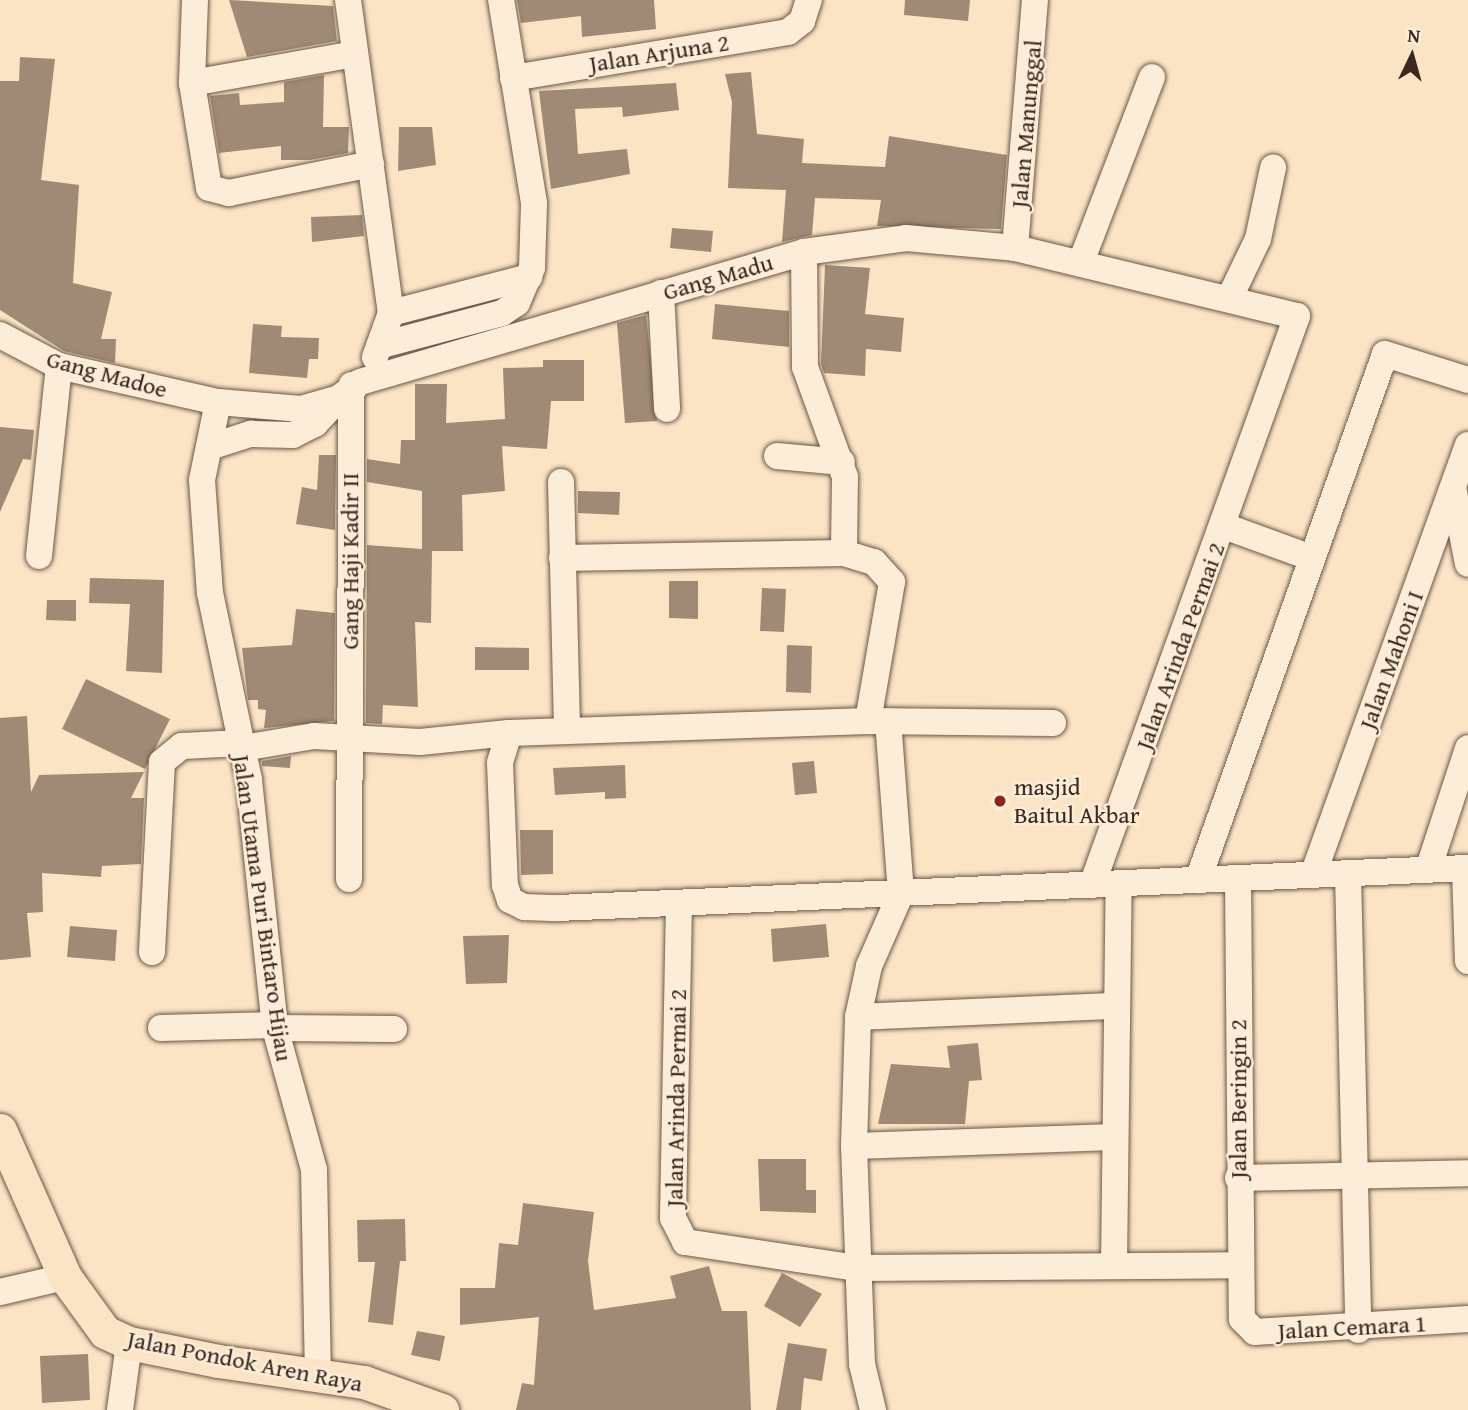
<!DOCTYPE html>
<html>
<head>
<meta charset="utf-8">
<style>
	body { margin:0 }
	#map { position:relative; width:1468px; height:1410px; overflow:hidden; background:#fbe4c4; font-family:"Gentium Book Plus",serif }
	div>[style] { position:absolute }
	.building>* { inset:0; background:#9f8a75 }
	.roads { filter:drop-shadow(0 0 2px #6b5748) drop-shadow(0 0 2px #6b5748) }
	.minor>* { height:26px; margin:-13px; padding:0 13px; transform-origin:13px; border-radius:13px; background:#fcedd9 }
	.major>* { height:33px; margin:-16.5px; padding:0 16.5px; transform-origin:16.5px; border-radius:16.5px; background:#fbe4c4 }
	.dots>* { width:19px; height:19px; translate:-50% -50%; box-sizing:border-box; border:4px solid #fcedd9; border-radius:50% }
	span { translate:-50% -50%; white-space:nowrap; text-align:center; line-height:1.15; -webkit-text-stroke:5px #fcedd9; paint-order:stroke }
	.street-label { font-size:24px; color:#3b281f }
	.poi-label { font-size:24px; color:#3b281f }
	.left { translate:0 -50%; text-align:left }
	.north { position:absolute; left:1377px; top:21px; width:70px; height:70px; -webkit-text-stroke:5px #fcedd9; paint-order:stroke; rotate:5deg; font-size:19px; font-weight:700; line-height:28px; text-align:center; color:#3b281f }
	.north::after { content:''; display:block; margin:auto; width:24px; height:32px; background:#3b281f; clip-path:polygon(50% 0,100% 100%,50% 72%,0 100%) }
</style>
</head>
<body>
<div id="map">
	<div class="building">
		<div style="clip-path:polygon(229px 0,333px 6px,337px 41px,247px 57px)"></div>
		<div style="clip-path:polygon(517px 0,654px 0,656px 29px,582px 37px,581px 16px,521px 23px)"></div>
		<div style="clip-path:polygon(905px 0,970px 0,968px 21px,904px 15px)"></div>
		<div style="clip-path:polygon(20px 57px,55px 59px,41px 180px,79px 185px,73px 283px,112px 292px,101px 339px,116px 339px,115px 363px,64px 351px,0 310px,0 81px,19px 81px)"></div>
		<div style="clip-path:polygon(751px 72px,757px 134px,804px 139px,802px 163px,885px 167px,889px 136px,1007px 155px,1001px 229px,877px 226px,881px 200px,815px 198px,812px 235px,782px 242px,786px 190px,728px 188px,732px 102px,725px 74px)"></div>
		<div style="clip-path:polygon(324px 75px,323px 127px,349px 127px,348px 153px,310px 160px,281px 160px,281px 146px,219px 153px,210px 96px,239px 93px,240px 105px,284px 102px,284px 82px)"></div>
		<div style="clip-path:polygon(676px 83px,679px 110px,623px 117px,622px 107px,575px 109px,578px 154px,627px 149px,630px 174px,551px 189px,539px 91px)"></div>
		<div style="clip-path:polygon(399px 127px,432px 127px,436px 165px,398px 171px)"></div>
		<div style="clip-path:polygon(362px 215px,364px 236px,312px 242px,311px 217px)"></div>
		<div style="clip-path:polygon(672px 228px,713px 231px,711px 252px,670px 248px)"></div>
		<div style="clip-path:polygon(825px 265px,870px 268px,865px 314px,904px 318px,901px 352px,866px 349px,865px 376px,824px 373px,821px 364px)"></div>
		<div style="clip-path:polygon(715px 304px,789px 311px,789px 347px,712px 339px)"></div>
		<div style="clip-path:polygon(646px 315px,657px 421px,625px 423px,617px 323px)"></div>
		<div style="clip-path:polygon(253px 324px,282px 326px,281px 337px,319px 338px,318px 359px,309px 359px,307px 378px,249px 373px)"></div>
		<div style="clip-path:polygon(543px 360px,584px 360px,584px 401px,551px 401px,547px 449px,502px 446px,505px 491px,462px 495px,463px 551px,432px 551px,431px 623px,415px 622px,418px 707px,383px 705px,382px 724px,366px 723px,367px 545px,422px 549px,422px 491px,367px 482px,367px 459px,400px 464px,401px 440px,415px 440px,415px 384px,447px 384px,446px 423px,505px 419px,503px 368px,543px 367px)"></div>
		<div style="clip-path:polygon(0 427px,34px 430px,31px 460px,23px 459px,0 512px)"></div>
		<div style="clip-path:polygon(319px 455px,336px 455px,335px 530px,296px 524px,302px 487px,317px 490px)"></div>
		<div style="clip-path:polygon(578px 491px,620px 492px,619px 515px,578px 513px)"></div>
		<div style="clip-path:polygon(90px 578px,164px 580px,162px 673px,126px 671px,130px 604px,89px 603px)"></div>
		<div style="clip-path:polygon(669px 581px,698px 581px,698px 619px,669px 618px)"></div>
		<div style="clip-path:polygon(762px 588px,786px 589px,784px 632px,760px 631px)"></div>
		<div style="clip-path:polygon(47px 600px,76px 600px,76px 621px,46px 620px)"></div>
		<div style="clip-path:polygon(296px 609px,335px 613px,334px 721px,264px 728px,266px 710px,258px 709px,258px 700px,248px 700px,242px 648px,292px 645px)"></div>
		<div style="clip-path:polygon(787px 645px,812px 646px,811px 693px,786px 692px)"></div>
		<div style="clip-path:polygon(475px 647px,529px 648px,529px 670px,475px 670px)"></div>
		<div style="clip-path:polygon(86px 679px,170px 719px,145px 769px,62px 729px)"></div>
		<div style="clip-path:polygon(27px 716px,31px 792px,39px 775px,144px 772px,131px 798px,144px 798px,141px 864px,102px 866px,101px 877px,42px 873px,43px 912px,27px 913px,31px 957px,0 960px,0 718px)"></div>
		<div style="clip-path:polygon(291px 756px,290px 768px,262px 766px,262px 761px)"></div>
		<div style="clip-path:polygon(814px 761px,817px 793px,795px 795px,792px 763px)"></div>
		<div style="clip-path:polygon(625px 765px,626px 798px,605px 799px,605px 792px,555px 795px,553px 768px)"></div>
		<div style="clip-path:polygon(520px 830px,553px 830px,553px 874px,521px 875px)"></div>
		<div style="clip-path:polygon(826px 924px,829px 957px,773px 962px,771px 929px)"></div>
		<div style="clip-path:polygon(70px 926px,117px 930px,115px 961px,67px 957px)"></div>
		<div style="clip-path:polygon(509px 935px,507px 983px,466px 984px,463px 936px)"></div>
		<div style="clip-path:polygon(978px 1043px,982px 1080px,969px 1081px,965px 1124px,878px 1124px,891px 1064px,950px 1068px,947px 1046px)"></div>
		<div style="clip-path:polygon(758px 1159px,806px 1159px,806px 1190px,816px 1190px,816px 1213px,760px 1211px)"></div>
		<div style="clip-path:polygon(523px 1203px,594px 1212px,588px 1261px,594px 1310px,676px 1298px,670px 1276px,709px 1266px,722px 1311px,747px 1311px,751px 1410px,516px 1410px,522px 1383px,534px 1385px,539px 1317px,460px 1325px,460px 1288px,495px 1288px,499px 1243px,518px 1245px)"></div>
		<div style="clip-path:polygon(405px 1219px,406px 1261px,400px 1261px,393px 1325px,368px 1322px,375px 1262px,358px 1262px,357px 1220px)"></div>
		<div style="clip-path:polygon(782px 1273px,822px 1294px,800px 1327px,764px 1306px)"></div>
		<div style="clip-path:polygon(417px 1331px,445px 1336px,440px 1361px,411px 1355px)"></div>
		<div style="clip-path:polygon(788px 1343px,827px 1349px,822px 1381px,804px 1378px,801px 1410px,776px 1410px)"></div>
		<div style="clip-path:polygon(88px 1354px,90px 1400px,42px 1403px,40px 1356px)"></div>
	</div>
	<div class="roads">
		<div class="minor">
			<div style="left:195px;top:0;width:83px;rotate:92.1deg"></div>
			<div style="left:192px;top:83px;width:106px;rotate:80.8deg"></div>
			<div style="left:209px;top:188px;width:21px;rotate:14deg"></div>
			<div style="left:229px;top:193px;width:145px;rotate:-11.5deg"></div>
			<div style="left:348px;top:0;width:316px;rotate:82.2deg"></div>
			<div style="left:391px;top:313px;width:47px;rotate:110deg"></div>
			<div style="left:513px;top:78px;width:279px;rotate:-9.5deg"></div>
			<div style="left:788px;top:32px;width:18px;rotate:-38deg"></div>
			<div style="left:802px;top:21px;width:22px;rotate:-72deg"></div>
			<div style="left:192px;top:83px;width:165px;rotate:-10.1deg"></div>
			<div style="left:1015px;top:248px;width:249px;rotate:-85.4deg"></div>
			<div style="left:804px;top:252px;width:115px;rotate:89.5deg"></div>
			<div style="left:805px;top:367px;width:117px;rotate:70deg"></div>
			<div style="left:845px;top:477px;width:76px;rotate:90.8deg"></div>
			<div style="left:1081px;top:262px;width:198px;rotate:-69deg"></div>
			<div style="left:661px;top:293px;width:116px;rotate:87deg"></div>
			<div style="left:1231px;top:295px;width:62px;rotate:-64.3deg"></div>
			<div style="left:1258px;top:239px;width:73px;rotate:-78.1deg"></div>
			<div style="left:391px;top:313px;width:143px;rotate:-14.6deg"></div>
			<div style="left:0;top:335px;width:67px;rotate:27.7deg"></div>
			<div style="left:59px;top:366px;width:163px;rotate:12.8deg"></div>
			<div style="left:218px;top:402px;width:83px;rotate:4.8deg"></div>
			<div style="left:301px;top:409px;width:40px;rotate:-16deg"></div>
			<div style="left:339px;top:398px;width:26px;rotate:-37deg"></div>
			<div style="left:360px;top:382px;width:463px;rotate:-16.3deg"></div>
			<div style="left:804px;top:252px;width:103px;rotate:-7.8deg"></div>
			<div style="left:906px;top:238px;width:109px;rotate:5.2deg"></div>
			<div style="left:1015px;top:248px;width:290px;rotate:13.6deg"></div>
			<div style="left:1297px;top:316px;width:605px;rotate:109.81deg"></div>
			<div style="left:382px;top:345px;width:124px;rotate:-14.9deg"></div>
			<div style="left:502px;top:313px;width:18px;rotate:-34deg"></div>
			<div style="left:517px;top:303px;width:38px;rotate:-67deg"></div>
			<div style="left:532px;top:268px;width:65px;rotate:-88.2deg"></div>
			<div style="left:534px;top:203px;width:206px;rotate:-99.2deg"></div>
			<div style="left:218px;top:402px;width:80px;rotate:101.6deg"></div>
			<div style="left:202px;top:480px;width:113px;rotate:86deg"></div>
			<div style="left:210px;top:593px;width:191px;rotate:78.2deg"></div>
			<div style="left:249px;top:780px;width:249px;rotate:84deg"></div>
			<div style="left:275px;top:1028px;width:147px;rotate:74.6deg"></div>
			<div style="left:314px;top:1170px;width:201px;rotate:88.9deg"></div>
			<div style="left:213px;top:446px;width:40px;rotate:-18deg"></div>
			<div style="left:251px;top:434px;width:42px;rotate:1.4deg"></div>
			<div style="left:293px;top:435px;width:25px;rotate:-27deg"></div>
			<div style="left:315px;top:424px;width:34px;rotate:-47deg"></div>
			<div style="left:777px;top:456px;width:65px;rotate:5.3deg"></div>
			<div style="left:561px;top:482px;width:247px;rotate:88.6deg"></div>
			<div style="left:1454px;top:492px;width:73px;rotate:79deg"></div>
			<div style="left:1224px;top:526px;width:94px;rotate:20deg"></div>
			<div style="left:39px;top:556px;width:191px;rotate:-84deg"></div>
			<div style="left:562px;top:558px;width:282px;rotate:-1deg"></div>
			<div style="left:844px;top:553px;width:31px;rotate:17deg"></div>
			<div style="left:874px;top:562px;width:27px;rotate:48deg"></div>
			<div style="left:892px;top:582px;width:141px;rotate:99.8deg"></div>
			<div style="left:1053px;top:723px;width:185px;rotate:-179.4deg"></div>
			<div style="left:868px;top:721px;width:359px;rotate:178.1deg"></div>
			<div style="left:509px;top:733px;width:31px;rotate:107deg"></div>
			<div style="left:500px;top:763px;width:122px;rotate:87.7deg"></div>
			<div style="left:505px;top:885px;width:16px;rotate:72deg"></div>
			<div style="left:510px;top:900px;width:16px;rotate:27deg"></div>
			<div style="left:524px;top:907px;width:34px;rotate:2deg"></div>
			<div style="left:558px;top:908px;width:911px;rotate:-2.52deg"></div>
			<div style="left:243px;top:748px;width:72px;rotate:-9.6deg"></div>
			<div style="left:314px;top:736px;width:106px;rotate:3.2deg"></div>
			<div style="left:420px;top:742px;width:89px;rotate:-5.8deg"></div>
			<div style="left:1465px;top:868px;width:93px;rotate:88.2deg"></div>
			<div style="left:1428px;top:870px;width:128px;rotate:-71.8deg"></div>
			<div style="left:1348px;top:873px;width:457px;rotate:88.7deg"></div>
			<div style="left:1313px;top:875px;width:457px;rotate:-70.2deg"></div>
			<div style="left:1238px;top:878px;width:441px;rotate:89.5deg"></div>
			<div style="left:1242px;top:1319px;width:18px;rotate:45deg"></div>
			<div style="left:1255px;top:1332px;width:213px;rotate:-3.5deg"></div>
			<div style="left:349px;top:879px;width:494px;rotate:-89.7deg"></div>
			<div style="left:1198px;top:880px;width:558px;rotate:-70.43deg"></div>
			<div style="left:1385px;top:354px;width:87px;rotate:17.4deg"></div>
			<div style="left:679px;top:903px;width:315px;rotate:91.1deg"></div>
			<div style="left:673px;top:1218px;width:27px;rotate:63deg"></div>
			<div style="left:685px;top:1242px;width:173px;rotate:8.6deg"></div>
			<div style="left:856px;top:1268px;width:382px;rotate:-0.4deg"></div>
			<div style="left:152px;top:952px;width:190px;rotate:-87deg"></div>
			<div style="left:162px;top:762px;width:26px;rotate:-39deg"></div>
			<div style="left:182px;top:746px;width:59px;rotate:-2.9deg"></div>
			<div style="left:858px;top:1017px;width:257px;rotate:-2.5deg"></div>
			<div style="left:161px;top:1028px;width:114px;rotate:-1.5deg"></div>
			<div style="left:275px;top:1028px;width:119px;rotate:0.5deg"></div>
			<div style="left:854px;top:1146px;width:261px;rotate:-2deg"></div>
			<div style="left:1238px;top:1178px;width:230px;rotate:-1.2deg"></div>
			<div style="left:1114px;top:1266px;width:383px;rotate:-89.3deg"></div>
			<div style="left:0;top:1292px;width:67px;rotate:-13deg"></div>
			<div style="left:120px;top:1410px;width:68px;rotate:-82.3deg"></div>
			<div style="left:873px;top:1410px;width:47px;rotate:-103.4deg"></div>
			<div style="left:862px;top:1364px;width:218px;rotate:-92.1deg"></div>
			<div style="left:854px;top:1146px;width:129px;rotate:-88.2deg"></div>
			<div style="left:858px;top:1017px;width:52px;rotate:-77.8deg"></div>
			<div style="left:869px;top:966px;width:80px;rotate:-66.3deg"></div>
			<div style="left:901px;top:893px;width:172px;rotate:-94.3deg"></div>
		</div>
		<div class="major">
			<div style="left:0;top:1130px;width:161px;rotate:66.1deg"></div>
			<div style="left:65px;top:1277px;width:68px;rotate:54deg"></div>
			<div style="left:105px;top:1332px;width:26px;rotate:25deg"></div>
			<div style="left:129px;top:1343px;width:91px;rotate:11.4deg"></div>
			<div style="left:218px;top:1361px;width:148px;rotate:8.2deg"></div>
			<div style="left:364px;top:1382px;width:83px;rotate:19.7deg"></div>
		</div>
	</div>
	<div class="dots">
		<div style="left:1000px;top:801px;background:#8f2418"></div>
	</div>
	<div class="street-label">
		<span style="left:659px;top:53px;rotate:-9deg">Jalan Arjuna 2</span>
		<span style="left:1026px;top:124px;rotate:-85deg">Jalan Manunggal</span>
		<span style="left:718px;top:277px;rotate:-16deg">Gang Madu</span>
		<span style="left:107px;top:374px;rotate:15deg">Gang Madoe</span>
		<span style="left:350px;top:561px;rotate:-90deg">Gang Haji Kadir II</span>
		<span style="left:1180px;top:646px;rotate:-70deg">Jalan Arinda Permai 2</span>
		<span style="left:1391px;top:660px;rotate:-70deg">Jalan Mahoni I</span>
		<span style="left:263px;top:908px;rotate:82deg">Jalan Utama Puri Bintaro Hijau</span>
		<span style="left:676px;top:1098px;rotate:-89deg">Jalan Arinda Permai 2</span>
		<span style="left:1238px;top:1099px;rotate:-90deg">Jalan Beringin 2</span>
		<span style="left:1352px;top:1327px;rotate:-3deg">Jalan Cemara 1</span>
		<span style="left:245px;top:1361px;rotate:11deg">Jalan Pondok Aren Raya</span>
	</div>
	<div class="poi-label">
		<span class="left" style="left:1014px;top:801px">masjid<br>Baitul Akbar</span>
	</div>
	<div class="north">N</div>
</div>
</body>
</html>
